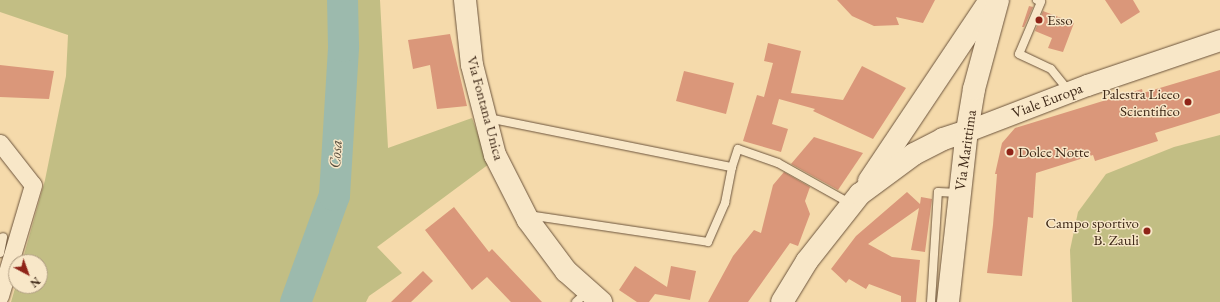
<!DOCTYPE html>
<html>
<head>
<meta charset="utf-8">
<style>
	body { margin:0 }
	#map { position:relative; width:1220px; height:302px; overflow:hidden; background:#f5daab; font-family:"EB Garamond",serif }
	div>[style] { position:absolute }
	.green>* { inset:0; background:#c2be84 }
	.river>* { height:31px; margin:-15.5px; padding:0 15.5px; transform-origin:15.5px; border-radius:15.5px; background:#9cbaad }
	.building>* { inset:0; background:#da977a }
	.roads { filter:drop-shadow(0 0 1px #6c543c) drop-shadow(0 0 1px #6c543c) }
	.service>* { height:8px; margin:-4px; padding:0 4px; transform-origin:4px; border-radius:4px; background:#f8e7c8 }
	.minor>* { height:17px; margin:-8.5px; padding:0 8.5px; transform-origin:8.5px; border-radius:8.5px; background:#f8e7c8 }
	.tertiary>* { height:21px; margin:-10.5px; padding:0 10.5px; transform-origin:10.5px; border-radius:10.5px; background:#f8e7c8 }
	.secondary>* { height:22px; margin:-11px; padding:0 11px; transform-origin:11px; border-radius:11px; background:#f8e7c8 }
	.dots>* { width:11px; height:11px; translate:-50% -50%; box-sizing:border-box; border:2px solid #f8e7c8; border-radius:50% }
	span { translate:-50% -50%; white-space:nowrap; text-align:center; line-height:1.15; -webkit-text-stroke:3px #f8e7c8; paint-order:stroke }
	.poi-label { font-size:15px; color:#3e2817 }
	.left { translate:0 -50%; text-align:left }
	.right { translate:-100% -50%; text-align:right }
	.street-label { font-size:15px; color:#3e2817 }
	.water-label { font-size:16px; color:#564c3c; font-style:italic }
	.north { position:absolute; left:8px; top:254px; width:40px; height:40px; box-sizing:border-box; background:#f8e7c8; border:1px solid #ae9b81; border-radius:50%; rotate:139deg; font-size:11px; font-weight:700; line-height:16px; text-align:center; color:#3e2817 }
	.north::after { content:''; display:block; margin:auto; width:14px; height:18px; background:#8f2418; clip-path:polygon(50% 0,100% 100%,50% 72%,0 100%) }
</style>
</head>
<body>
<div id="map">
	<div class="green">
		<div style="clip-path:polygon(0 0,380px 0,388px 148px,472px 118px,489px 164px,377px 247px,402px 273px,369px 296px,366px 302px,11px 302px,16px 285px,40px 286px,40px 262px,22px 262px,45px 180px,66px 76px,68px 35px,0 12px)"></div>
		<div style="clip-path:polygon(1220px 135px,1220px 302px,1072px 302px,1070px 250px,1078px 212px,1106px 174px,1174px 147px)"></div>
	</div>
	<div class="river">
		<div style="left:295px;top:302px;width:114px;rotate:-70deg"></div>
		<div style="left:334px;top:195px;width:149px;rotate:-86.5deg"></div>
		<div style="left:343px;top:46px;width:46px;rotate:-91.2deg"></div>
	</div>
	<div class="building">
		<div style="clip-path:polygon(837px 0,935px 0,923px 23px,896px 17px,899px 25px,874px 26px,852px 16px)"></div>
		<div style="clip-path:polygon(1105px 0,1133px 0,1140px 12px,1121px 24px)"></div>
		<div style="clip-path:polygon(1029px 6px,1033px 7px,1024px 27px,1022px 27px)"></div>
		<div style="clip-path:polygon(1043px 11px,1074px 23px,1063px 52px,1048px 48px,1052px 38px,1035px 31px)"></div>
		<div style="clip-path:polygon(450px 34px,467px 106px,437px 109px,430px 65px,413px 69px,408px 40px)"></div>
		<div style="clip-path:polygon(768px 43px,801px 51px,791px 93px,843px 100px,862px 66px,906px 88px,873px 139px,813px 111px,815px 109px,779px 99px,772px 124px,788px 129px,781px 152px,743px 141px,757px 95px,764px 97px,773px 63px,764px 61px)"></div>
		<div style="clip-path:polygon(0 65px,54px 71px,49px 99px,0 97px)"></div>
		<div style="clip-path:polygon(1220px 70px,1220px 113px,1155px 133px,1158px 141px,1095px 161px,1093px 155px,1036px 173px,1033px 218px,1028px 217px,1022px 276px,987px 273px,993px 225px,997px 174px,995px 174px,1002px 143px,1015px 128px,1142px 89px,1143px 93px)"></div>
		<div style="clip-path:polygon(684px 71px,734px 83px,726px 114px,676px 101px)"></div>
		<div style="clip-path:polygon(814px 137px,863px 153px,838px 190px,791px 164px)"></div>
		<div style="clip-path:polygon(784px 172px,810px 187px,805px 201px,810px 214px,798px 246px,790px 243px,748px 302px,708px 302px,733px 256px,754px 230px,761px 233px,773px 185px)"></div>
		<div style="clip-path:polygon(907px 192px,920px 204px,921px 197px,932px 199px,925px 252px,911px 250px,919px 208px,868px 244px,892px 257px,920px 260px,916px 302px,901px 302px,901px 296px,869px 284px,866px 289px,849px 279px,846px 283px,831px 269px,856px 236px)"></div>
		<div style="clip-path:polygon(454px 207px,489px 252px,492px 249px,542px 302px,511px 302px,487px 277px,472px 290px,425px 230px)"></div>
		<div style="clip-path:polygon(635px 266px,667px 287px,671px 266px,696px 271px,690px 300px,655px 294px,649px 302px,637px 302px,619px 290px)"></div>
		<div style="clip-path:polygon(423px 271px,433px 281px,411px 302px,391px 302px)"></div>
	</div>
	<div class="roads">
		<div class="service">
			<div style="left:1037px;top:0;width:4px;rotate:27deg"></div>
			<div style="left:1041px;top:2px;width:56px;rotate:112.9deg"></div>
			<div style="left:1019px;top:54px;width:35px;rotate:25deg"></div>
			<div style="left:1051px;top:69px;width:28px;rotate:51deg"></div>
			<div style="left:488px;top:118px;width:249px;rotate:11.4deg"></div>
			<div style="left:732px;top:167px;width:19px;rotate:-72deg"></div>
			<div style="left:738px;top:149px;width:42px;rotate:19.3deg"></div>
			<div style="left:778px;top:163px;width:84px;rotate:29.3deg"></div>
			<div style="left:528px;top:215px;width:182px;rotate:8.5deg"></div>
			<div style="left:708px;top:242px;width:43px;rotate:-66.4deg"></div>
			<div style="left:725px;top:203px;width:37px;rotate:-79deg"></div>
			<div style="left:0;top:253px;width:16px;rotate:-79deg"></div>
			<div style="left:576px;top:302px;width:15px;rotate:-42deg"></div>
			<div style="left:931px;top:302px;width:110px;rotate:-86.4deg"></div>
			<div style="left:938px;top:192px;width:21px;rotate:3deg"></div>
		</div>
		<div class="minor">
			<div style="left:0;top:143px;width:53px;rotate:51.8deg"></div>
			<div style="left:33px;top:185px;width:116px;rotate:106.6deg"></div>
		</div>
		<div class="tertiary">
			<div style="left:967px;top:131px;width:129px;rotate:-21deg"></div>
			<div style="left:1087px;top:85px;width:140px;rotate:-18.7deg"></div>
		</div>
		<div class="secondary">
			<div style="left:465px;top:0;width:65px;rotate:83.9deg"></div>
			<div style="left:472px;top:65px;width:93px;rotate:75.7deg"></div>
			<div style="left:495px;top:155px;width:73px;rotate:63.1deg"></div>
			<div style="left:528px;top:220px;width:64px;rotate:53.3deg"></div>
			<div style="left:566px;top:271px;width:47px;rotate:41.5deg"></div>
			<div style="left:869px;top:181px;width:218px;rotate:-56.2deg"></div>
			<div style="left:782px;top:302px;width:48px;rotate:-58.6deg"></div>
			<div style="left:807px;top:261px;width:85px;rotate:-51.7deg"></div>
			<div style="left:860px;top:194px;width:67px;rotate:-36.5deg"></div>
			<div style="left:914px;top:154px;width:33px;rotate:-27deg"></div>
			<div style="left:943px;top:139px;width:25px;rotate:-18deg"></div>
			<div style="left:948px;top:302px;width:172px;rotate:-83.7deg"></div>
			<div style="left:967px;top:131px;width:43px;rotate:-80.5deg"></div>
			<div style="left:974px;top:89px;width:92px;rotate:-74.9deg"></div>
		</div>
	</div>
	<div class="dots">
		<div style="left:1039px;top:20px;background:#8f2418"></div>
		<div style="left:1188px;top:102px;background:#8f2418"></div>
		<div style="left:1010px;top:152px;background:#8f2418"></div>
		<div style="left:1147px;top:231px;background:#8f2418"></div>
	</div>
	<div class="poi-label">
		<span class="left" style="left:1047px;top:20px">Esso</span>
		<span class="right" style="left:1180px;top:102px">Palestra Liceo<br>Scientifico</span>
		<span class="left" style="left:1018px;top:152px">Dolce Notte</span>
		<span class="right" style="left:1139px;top:231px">Campo sportivo<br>B. Zauli</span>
	</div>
	<div class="street-label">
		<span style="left:1047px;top:100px;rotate:-21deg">Viale Europa</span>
		<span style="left:486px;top:108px;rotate:75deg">Via Fontana Unica</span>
		<span style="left:965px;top:150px;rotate:-82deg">Via Marittima</span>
	</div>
	<div class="water-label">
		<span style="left:336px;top:154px;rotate:-87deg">Cosa</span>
	</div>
	<div class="north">N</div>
</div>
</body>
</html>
